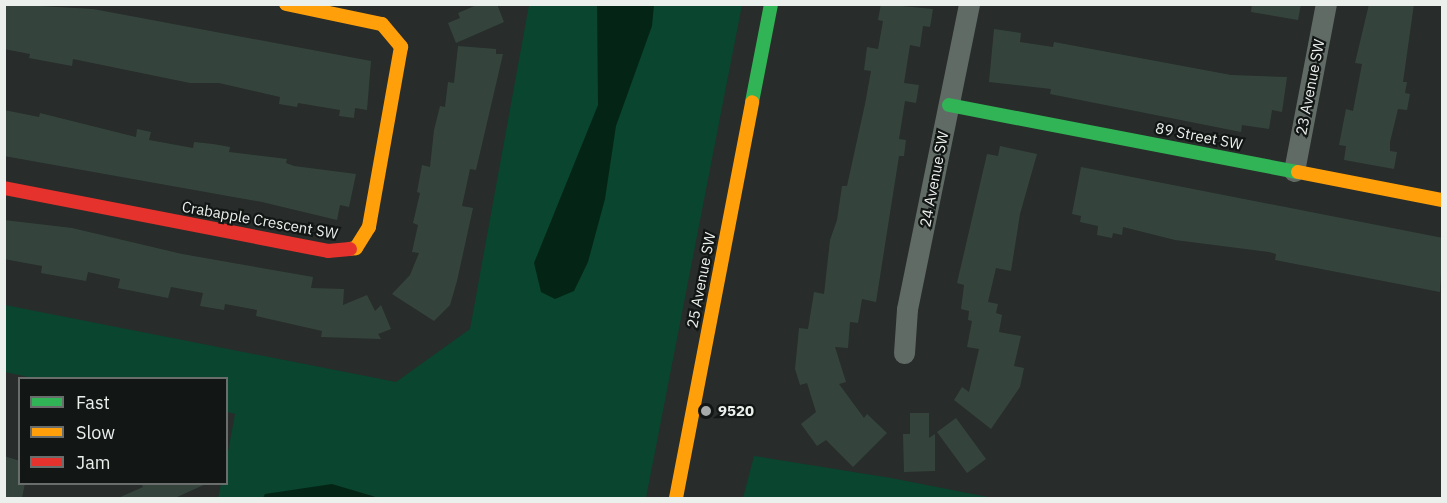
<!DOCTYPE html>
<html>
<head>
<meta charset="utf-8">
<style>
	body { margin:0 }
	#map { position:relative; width:1447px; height:503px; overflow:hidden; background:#282c2a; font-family:"IBM Plex Sans",sans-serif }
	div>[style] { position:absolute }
	.green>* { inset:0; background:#0a452f }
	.water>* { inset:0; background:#042516 }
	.building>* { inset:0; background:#34443d }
	.street>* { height:21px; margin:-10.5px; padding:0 10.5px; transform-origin:10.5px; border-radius:10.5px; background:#616b66 }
	.fast>* { height:14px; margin:-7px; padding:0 7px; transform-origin:7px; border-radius:7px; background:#30b455 }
	.slow>* { height:14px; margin:-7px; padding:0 7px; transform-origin:7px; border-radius:7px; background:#ff9f0a }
	.jam>* { height:14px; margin:-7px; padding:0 7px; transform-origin:7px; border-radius:7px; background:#e5322d }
	.dots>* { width:16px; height:16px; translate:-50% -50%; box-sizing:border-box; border:3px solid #121614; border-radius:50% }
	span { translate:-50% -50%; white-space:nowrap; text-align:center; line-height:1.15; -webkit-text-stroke:4.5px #121614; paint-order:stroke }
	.street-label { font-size:15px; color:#ebf0ed }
	.poi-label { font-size:15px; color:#ebf0ed; font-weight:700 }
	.left { translate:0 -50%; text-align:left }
	.frame { position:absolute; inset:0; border:6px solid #ebf0ed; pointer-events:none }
	.legend { position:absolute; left:18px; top:377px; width:210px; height:108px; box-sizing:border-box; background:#121614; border:2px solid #696d6b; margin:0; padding:8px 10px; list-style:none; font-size:18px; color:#ebf0ed }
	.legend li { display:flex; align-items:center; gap:12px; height:30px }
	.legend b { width:30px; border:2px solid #696d6b }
</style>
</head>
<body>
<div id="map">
	<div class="green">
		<div style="clip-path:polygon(529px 5px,742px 5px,646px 498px,218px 498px,221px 484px,226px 484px,227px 457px,235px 414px,227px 412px,226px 378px,33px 378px,5px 372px,5px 305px,396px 382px,470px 329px)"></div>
		<div style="clip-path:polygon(754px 456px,891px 478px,993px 498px,743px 498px)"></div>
	</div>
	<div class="water">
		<div style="clip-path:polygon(597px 5px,654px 5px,652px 26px,616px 126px,605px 199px,588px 262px,574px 291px,555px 299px,541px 292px,534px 263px,598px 105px)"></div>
		<div style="clip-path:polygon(332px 484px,379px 498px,263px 498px,265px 494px)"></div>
	</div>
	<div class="building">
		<div style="clip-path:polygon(4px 4px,93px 9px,371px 61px,367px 110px,355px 108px,354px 118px,339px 116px,340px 110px,298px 103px,297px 107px,279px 104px,280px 97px,219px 83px,190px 83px,73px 59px,72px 66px,29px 58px,30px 54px,4px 49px)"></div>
		<div style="clip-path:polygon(479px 4px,497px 4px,504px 22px,456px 43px,448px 23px,460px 18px,458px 13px)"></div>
		<div style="clip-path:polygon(881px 4px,933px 9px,930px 27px,923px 26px,920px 47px,910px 45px,904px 83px,919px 85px,916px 103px,905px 101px,899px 139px,906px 140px,904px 156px,899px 156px,876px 302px,862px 299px,858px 323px,850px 322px,848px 348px,835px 347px,846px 382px,839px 384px,864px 418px,867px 414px,887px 433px,853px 467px,826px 440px,817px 446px,801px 424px,816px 412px,807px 383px,800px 385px,795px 369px,799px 328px,808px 329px,814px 292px,824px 294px,830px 240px,837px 220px,842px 186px,847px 186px,865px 104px,871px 71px,864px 70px,867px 47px,878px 49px,883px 21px,878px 20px)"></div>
		<div style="clip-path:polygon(1252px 4px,1301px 4px,1298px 20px,1251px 12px)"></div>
		<div style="clip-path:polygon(1369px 4px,1414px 4px,1403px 82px,1407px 82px,1405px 93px,1410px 94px,1407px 110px,1398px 109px,1390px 142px,1390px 151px,1397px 152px,1394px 169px,1344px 160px,1346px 146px,1339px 145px,1346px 109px,1353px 111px,1362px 64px,1355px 63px)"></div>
		<div style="clip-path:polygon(994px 29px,1021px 33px,1020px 42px,1053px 47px,1054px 42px,1231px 75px,1287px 77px,1282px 112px,1272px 110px,1269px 129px,1242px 125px,1241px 132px,1050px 94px,1051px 89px,989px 82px)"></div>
		<div style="clip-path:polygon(458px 46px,496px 49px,496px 54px,503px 54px,476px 170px,470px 169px,462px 206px,473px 208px,457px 281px,450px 305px,434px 321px,392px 294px,410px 275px,419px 253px,412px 252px,418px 225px,413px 223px,420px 193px,417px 192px,422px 165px,430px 167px,434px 130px,440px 106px,445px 107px,448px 82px,454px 83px)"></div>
		<div style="clip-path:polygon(4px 110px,39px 117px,40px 113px,136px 137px,137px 129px,151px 132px,149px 140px,193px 148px,194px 142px,213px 144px,230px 147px,229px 152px,287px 159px,286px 163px,294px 166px,356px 174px,349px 207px,340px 205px,337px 220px,262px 202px,4px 156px)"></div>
		<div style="clip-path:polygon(1000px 146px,1037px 154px,1020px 214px,1011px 271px,996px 268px,988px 302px,998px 304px,996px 313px,1002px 315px,999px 332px,1021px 336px,1014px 366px,1024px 368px,1020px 387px,991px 429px,954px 400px,962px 387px,969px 392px,979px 349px,967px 347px,972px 321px,968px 320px,969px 311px,961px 309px,964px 285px,957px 283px,987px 154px,998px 156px)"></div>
		<div style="clip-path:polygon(1081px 167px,1443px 238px,1440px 292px,1275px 260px,1276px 254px,1269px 252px,1175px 240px,1123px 227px,1122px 235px,1113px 233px,1112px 238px,1097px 235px,1098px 226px,1080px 222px,1081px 216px,1072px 214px)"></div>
		<div style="clip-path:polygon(4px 220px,72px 228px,182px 254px,313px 277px,311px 288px,344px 289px,343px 305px,367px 295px,375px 311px,381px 305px,391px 329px,378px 334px,381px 339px,321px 337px,322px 331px,256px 316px,257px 310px,225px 304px,224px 310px,200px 306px,203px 293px,171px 287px,168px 298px,118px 288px,120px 279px,88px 272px,86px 281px,41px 273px,42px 266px,4px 259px)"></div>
		<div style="clip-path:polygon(910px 413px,929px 413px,929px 438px,935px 434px,935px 471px,904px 472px,903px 434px,910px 434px)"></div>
		<div style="clip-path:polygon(956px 418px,986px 459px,967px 473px,937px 432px)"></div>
		<div style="clip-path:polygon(4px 456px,20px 461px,20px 483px,25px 483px,22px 498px,4px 498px)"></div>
		<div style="clip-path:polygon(141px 483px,208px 483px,175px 498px,118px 498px,143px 487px)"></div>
	</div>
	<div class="street">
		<div style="left:1294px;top:171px;width:170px;rotate:-79.2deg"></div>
		<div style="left:904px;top:353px;width:44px;rotate:-86.1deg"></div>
		<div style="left:907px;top:309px;width:311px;rotate:-78.5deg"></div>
	</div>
	<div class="fast">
		<div style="left:752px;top:102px;width:100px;rotate:-79deg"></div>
		<div style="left:949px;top:105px;width:355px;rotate:10.9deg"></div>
	</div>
	<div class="slow">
		<div style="left:286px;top:4px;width:98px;rotate:11.8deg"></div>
		<div style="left:382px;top:24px;width:30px;rotate:50deg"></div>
		<div style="left:401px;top:47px;width:183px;rotate:100.1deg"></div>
		<div style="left:369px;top:227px;width:25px;rotate:122deg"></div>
		<div style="left:356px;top:248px;width:6px;rotate:171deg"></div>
		<div style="left:1298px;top:172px;width:147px;rotate:11deg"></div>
		<div style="left:676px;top:498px;width:403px;rotate:-79.1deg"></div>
	</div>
	<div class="jam">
		<div style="left:4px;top:188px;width:330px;rotate:11deg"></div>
		<div style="left:328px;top:251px;width:22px;rotate:-5deg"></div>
	</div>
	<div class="dots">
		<div style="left:706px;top:411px;background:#a7aba9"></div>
	</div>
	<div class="street-label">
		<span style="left:1310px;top:87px;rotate:-79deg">23 Avenue SW</span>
		<span style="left:1199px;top:136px;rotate:11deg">89 Street SW</span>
		<span style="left:934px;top:179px;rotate:-79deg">24 Avenue SW</span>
		<span style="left:260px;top:220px;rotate:10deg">Crabapple Crescent SW</span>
		<span style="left:701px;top:280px;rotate:-79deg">25 Avenue SW</span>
	</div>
	<div class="poi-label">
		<span class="left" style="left:718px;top:411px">9520</span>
	</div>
	<div class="frame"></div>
	<ul class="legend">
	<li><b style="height:8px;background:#30b455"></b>Fast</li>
	<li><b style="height:8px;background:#ff9f0a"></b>Slow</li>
	<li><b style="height:8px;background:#e5322d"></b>Jam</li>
	</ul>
</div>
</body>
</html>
